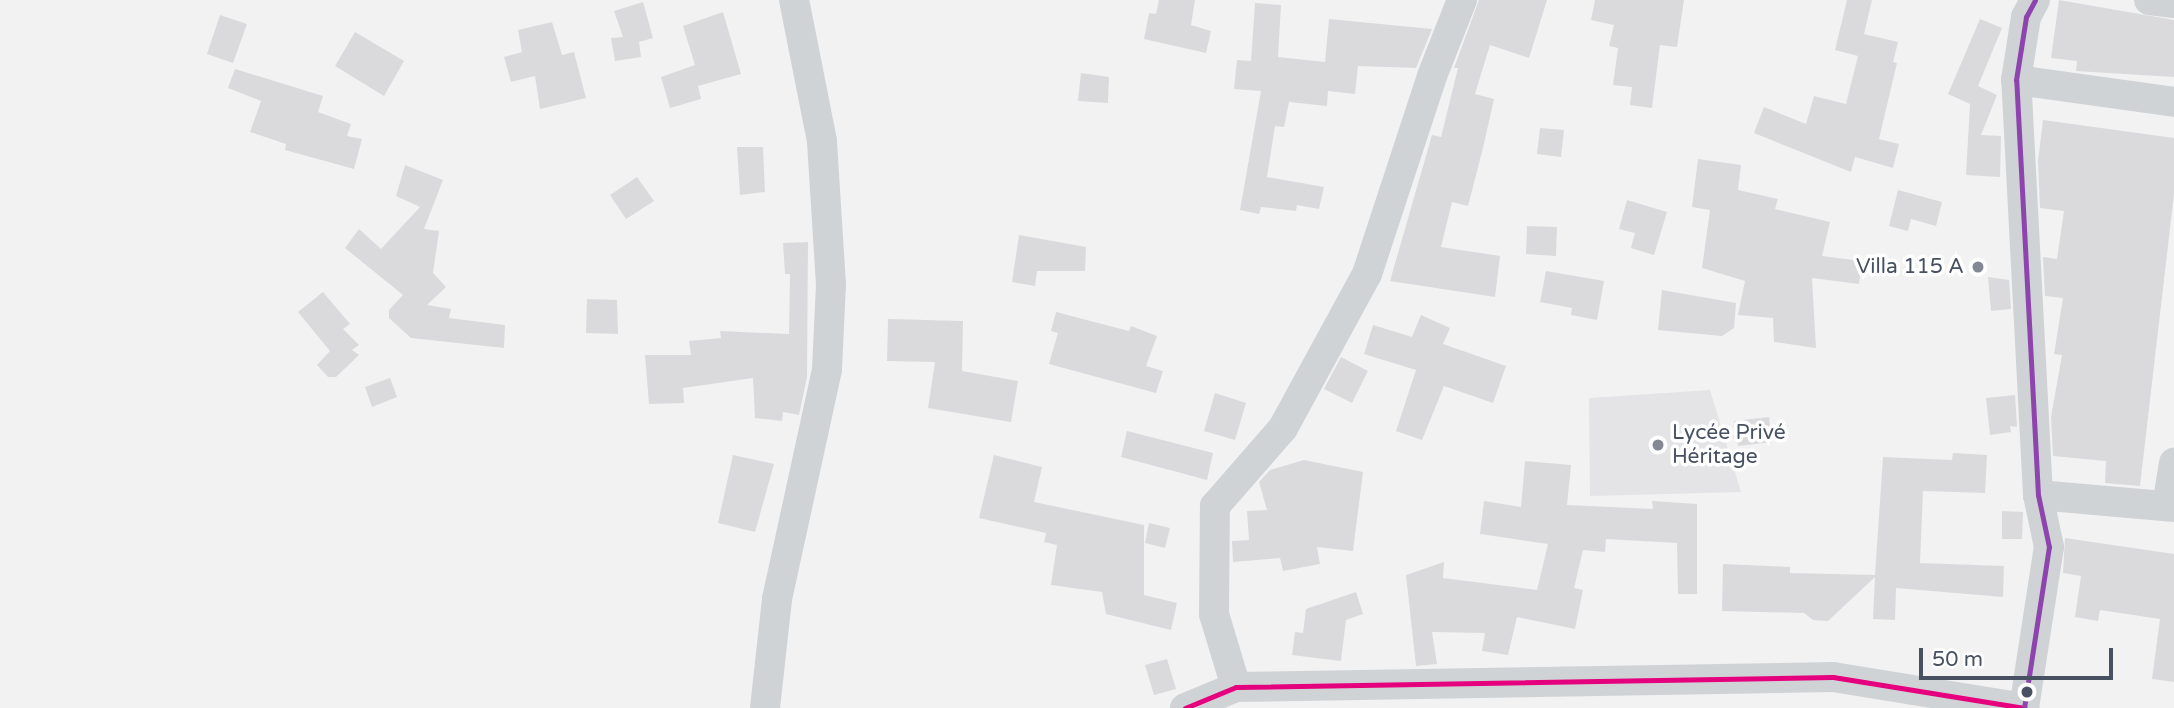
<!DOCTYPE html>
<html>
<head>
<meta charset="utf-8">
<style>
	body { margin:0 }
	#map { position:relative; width:2174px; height:708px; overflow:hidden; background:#f3f2f2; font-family:"Varela Round",sans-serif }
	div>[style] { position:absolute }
	.education>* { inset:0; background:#e4e3e5 }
	.building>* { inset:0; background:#dadadd }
	.minor>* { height:30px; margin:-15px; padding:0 15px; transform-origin:15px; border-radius:15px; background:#d0d3d6 }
	.bus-1>* { height:5px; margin:-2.5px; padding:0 2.5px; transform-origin:2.5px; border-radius:2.5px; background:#e5007d }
	.bus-2>* { height:5px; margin:-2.5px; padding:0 2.5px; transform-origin:2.5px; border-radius:2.5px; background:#8e44ad }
	.dots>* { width:19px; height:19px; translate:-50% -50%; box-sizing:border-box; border:4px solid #fff; border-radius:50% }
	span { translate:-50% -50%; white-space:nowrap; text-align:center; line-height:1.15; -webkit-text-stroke:7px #fff; paint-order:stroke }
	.poi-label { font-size:21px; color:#475161 }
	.right { translate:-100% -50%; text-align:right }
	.left { translate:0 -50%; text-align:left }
	.scale { position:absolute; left:1919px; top:648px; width:194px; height:32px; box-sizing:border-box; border:4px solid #475161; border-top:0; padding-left:9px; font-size:21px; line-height:24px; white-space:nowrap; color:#475161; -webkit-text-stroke:5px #fff; paint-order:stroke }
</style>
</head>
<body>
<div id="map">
	<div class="education">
		<div style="clip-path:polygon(1710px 390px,1741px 492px,1590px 496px,1589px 398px)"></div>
	</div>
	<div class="building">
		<div style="clip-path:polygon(1159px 0,1195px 0,1191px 25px,1211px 31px,1206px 53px,1144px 39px,1149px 13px,1156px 14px)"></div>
		<div style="clip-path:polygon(1479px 0,1547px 0,1529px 58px,1490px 45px,1475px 94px,1494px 99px,1483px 148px,1468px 206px,1452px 202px,1441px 247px,1500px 256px,1495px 297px,1390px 281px,1432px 135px,1441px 137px,1458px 68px,1454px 68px)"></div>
		<div style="clip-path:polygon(1595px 0,1684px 0,1677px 47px,1660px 45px,1652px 108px,1630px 105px,1632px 87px,1613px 85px,1618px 48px,1609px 46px,1614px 25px,1591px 20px)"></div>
		<div style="clip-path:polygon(1847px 0,1872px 0,1864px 34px,1898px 42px,1893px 62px,1897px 63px,1879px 139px,1899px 144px,1893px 168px,1855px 157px,1851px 172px,1754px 133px,1764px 107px,1806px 124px,1814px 96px,1846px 104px,1858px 56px,1835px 50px)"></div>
		<div style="clip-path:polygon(2059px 0,2174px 20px,2174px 77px,2076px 71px,2077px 61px,2051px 58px)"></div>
		<div style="clip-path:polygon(643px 2px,653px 38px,639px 42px,641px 57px,615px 61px,611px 38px,623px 37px,614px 11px)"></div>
		<div style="clip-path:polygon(1255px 3px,1281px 5px,1278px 57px,1325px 62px,1329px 19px,1432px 29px,1416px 68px,1358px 66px,1355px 94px,1328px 91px,1327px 106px,1289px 102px,1284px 127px,1275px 126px,1267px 177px,1324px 187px,1319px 209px,1297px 205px,1296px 211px,1261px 207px,1259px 214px,1240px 210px,1261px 91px,1234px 89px,1237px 60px,1251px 61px)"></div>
		<div style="clip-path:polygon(723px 12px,741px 74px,698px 86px,701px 99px,670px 108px,661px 77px,695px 65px,683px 26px)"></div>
		<div style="clip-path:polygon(220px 15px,247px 24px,233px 63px,207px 54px)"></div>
		<div style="clip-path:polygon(1980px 19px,2002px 28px,1978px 86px,1997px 95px,1981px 135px,2001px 136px,2000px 177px,1966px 175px,1970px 104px,1948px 94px)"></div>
		<div style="clip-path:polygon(552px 22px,562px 55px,574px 52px,586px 98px,540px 109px,535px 76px,511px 82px,504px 57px,522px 52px,518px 30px)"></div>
		<div style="clip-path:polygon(355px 32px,404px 61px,384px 96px,335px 66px)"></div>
		<div style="clip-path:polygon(235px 69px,323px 96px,318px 112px,351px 124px,347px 136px,362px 139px,354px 169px,285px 150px,286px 144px,250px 132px,261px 101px,228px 88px)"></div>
		<div style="clip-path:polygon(1081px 73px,1109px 77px,1108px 103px,1078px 101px)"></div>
		<div style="clip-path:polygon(2043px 120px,2174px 138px,2174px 194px,2140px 486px,2105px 483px,2106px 461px,2053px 456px,2051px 417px,2062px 355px,2054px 354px,2063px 298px,2045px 296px,2043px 257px,2057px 259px,2064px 211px,2040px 208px,2038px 161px)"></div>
		<div style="clip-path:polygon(1540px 128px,1564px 130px,1561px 157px,1537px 154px)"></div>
		<div style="clip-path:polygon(737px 147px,763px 147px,765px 192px,740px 195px)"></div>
		<div style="clip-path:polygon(1698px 159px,1741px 165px,1738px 190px,1778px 199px,1775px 209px,1830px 222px,1822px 256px,1862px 261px,1859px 284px,1812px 278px,1816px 348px,1774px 342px,1773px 318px,1738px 315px,1745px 281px,1702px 268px,1710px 210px,1692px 207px)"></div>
		<div style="clip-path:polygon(405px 165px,443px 180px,424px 229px,439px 231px,433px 273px,446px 287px,427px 305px,451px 309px,449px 318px,505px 325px,504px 348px,411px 338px,389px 318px,389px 310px,403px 295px,345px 248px,359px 229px,381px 249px,420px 207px,396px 196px)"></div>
		<div style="clip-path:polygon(637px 177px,654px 201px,626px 219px,610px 195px)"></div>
		<div style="clip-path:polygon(1898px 190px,1942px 202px,1936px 226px,1911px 219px,1908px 231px,1889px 226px)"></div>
		<div style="clip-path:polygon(1627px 200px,1667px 212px,1654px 255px,1631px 248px,1635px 233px,1619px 229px)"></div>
		<div style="clip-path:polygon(1527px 226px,1557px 227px,1556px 256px,1526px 254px)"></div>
		<div style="clip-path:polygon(1019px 235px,1086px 247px,1085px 271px,1037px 271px,1035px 286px,1012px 282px)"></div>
		<div style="clip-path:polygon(808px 242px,807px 377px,799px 415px,783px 412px,782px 421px,755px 418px,753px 378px,683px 388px,684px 403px,649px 404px,645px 355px,691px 355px,689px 341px,721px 338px,720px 331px,789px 334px,790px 274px,785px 274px,783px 243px)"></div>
		<div style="clip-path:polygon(1546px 271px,1604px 281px,1597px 320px,1571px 315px,1572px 308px,1540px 302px)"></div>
		<div style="clip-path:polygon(1988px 277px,2009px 280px,2011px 309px,1991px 311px)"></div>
		<div style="clip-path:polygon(1662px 290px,1736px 303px,1734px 328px,1722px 336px,1658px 330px)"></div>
		<div style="clip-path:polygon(323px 292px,350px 324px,343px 329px,359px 345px,352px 350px,359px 355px,336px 377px,328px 377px,317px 365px,330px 351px,298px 312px)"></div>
		<div style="clip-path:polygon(587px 299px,617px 300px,618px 334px,586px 333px)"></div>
		<div style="clip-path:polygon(1056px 312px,1129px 331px,1131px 326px,1157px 336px,1146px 366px,1163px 371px,1156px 393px,1049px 364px,1058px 333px,1051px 331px)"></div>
		<div style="clip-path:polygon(1421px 315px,1450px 328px,1443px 344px,1506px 366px,1493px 403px,1444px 386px,1422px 440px,1396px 431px,1416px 370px,1364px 354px,1373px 325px,1412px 337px)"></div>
		<div style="clip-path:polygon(888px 319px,963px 321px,962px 371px,1018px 381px,1011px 422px,928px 408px,935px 362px,887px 361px)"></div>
		<div style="clip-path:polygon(1341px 357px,1368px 371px,1352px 403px,1324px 389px)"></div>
		<div style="clip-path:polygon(390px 378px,397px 397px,372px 407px,365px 387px)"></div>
		<div style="clip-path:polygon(1215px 393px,1246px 403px,1235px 440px,1204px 431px)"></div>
		<div style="clip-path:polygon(2015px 395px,2017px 427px,2010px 426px,2011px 432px,1990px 435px,1986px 398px)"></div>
		<div style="clip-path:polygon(1769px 417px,1772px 442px,1738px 446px,1734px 421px)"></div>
		<div style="clip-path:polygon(1127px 431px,1213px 453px,1207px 480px,1121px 457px)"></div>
		<div style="clip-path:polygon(1953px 453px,1987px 455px,1985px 493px,1923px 491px,1920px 563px,2004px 566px,2003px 597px,1896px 588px,1895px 620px,1873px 619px,1875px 577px,1828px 621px,1813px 620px,1804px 613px,1722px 611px,1723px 564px,1790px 567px,1790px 573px,1875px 575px,1883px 457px,1952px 460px)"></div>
		<div style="clip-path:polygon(733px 455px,774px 464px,755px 532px,718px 523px)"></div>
		<div style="clip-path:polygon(994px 455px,1042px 467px,1034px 502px,1144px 525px,1144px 595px,1177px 603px,1171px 630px,1106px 614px,1102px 592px,1051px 585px,1057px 545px,1044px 542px,1046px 533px,979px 518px)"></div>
		<div style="clip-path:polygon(1304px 460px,1363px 472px,1353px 551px,1317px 547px,1320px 564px,1283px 571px,1280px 558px,1233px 562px,1232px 541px,1249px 540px,1247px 511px,1267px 510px,1259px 482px,1270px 470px)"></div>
		<div style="clip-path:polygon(1525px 461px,1571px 465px,1567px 505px,1653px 509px,1652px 501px,1697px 504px,1697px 594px,1678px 594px,1677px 543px,1606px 539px,1605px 552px,1583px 550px,1574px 588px,1583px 590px,1575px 629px,1517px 617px,1508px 655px,1482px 651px,1485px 633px,1432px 632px,1437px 664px,1416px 666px,1406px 575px,1444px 562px,1443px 578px,1537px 590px,1548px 544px,1480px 534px,1484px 501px,1521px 507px)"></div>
		<div style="clip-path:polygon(2002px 511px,2023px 512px,2022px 539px,2002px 539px)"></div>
		<div style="clip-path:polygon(1149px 523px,1170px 528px,1165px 548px,1145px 543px)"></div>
		<div style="clip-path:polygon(2065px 538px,2174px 554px,2174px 682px,2152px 679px,2160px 619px,2100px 610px,2098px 621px,2075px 617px,2081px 576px,2063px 573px)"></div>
		<div style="clip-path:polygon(1356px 592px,1363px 614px,1346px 620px,1341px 661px,1292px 655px,1295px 632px,1303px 633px,1306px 609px)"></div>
		<div style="clip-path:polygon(1167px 659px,1176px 689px,1154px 695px,1145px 665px)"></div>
	</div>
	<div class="minor">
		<div style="left:2149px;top:0;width:25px;rotate:7deg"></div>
		<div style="left:2016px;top:80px;width:160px;rotate:7.9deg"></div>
		<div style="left:2038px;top:495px;width:137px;rotate:5deg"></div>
		<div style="left:2167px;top:506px;width:44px;rotate:-80.8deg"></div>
		<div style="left:1236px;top:687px;width:76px;rotate:-106.8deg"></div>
		<div style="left:1214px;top:614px;width:108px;rotate:-89.5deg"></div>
		<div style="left:1215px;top:506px;width:103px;rotate:-48.9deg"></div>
		<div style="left:1283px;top:428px;width:175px;rotate:-61.4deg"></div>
		<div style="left:1367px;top:274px;width:208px;rotate:-71.8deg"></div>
		<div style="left:1432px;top:76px;width:82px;rotate:-68.5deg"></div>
		<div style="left:765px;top:708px;width:110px;rotate:-83.7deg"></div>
		<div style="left:777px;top:599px;width:235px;rotate:-77.7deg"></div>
		<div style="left:827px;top:369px;width:84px;rotate:-87.3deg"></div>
		<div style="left:831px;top:285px;width:144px;rotate:-93.6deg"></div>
		<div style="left:822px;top:141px;width:144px;rotate:-101.2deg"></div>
		<div style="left:1185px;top:708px;width:55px;rotate:-22.4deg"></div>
		<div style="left:1236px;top:687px;width:597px;rotate:-0.96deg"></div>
		<div style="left:1833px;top:677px;width:194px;rotate:9.2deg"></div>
		<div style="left:2024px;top:708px;width:163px;rotate:-81.2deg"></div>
		<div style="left:2049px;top:547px;width:53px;rotate:-101.9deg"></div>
		<div style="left:2038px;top:495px;width:416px;rotate:-93deg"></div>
		<div style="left:2016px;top:80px;width:64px;rotate:-81deg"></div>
		<div style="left:2026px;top:17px;width:19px;rotate:-62deg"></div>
	</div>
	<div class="bus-1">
		<div style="left:1185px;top:708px;width:55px;rotate:-22.4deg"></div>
		<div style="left:1236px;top:687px;width:597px;rotate:-0.96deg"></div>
		<div style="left:1833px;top:677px;width:194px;rotate:9.2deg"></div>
	</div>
	<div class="bus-2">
		<div style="left:2024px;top:708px;width:163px;rotate:-81.2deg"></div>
		<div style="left:2049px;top:547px;width:53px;rotate:-101.9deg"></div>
		<div style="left:2038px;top:495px;width:416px;rotate:-93deg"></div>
		<div style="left:2016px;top:80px;width:64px;rotate:-81deg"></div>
		<div style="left:2026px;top:17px;width:19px;rotate:-62deg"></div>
	</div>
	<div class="dots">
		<div style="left:1978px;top:267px;background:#838994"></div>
		<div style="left:1658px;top:445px;background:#838994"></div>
		<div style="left:2027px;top:692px;background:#475161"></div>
	</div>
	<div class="poi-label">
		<span class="right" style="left:1964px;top:267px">Villa 115 A</span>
		<span class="left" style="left:1672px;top:445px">Lycée Privé<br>Héritage</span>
	</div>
	<div class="scale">50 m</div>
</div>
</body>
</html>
